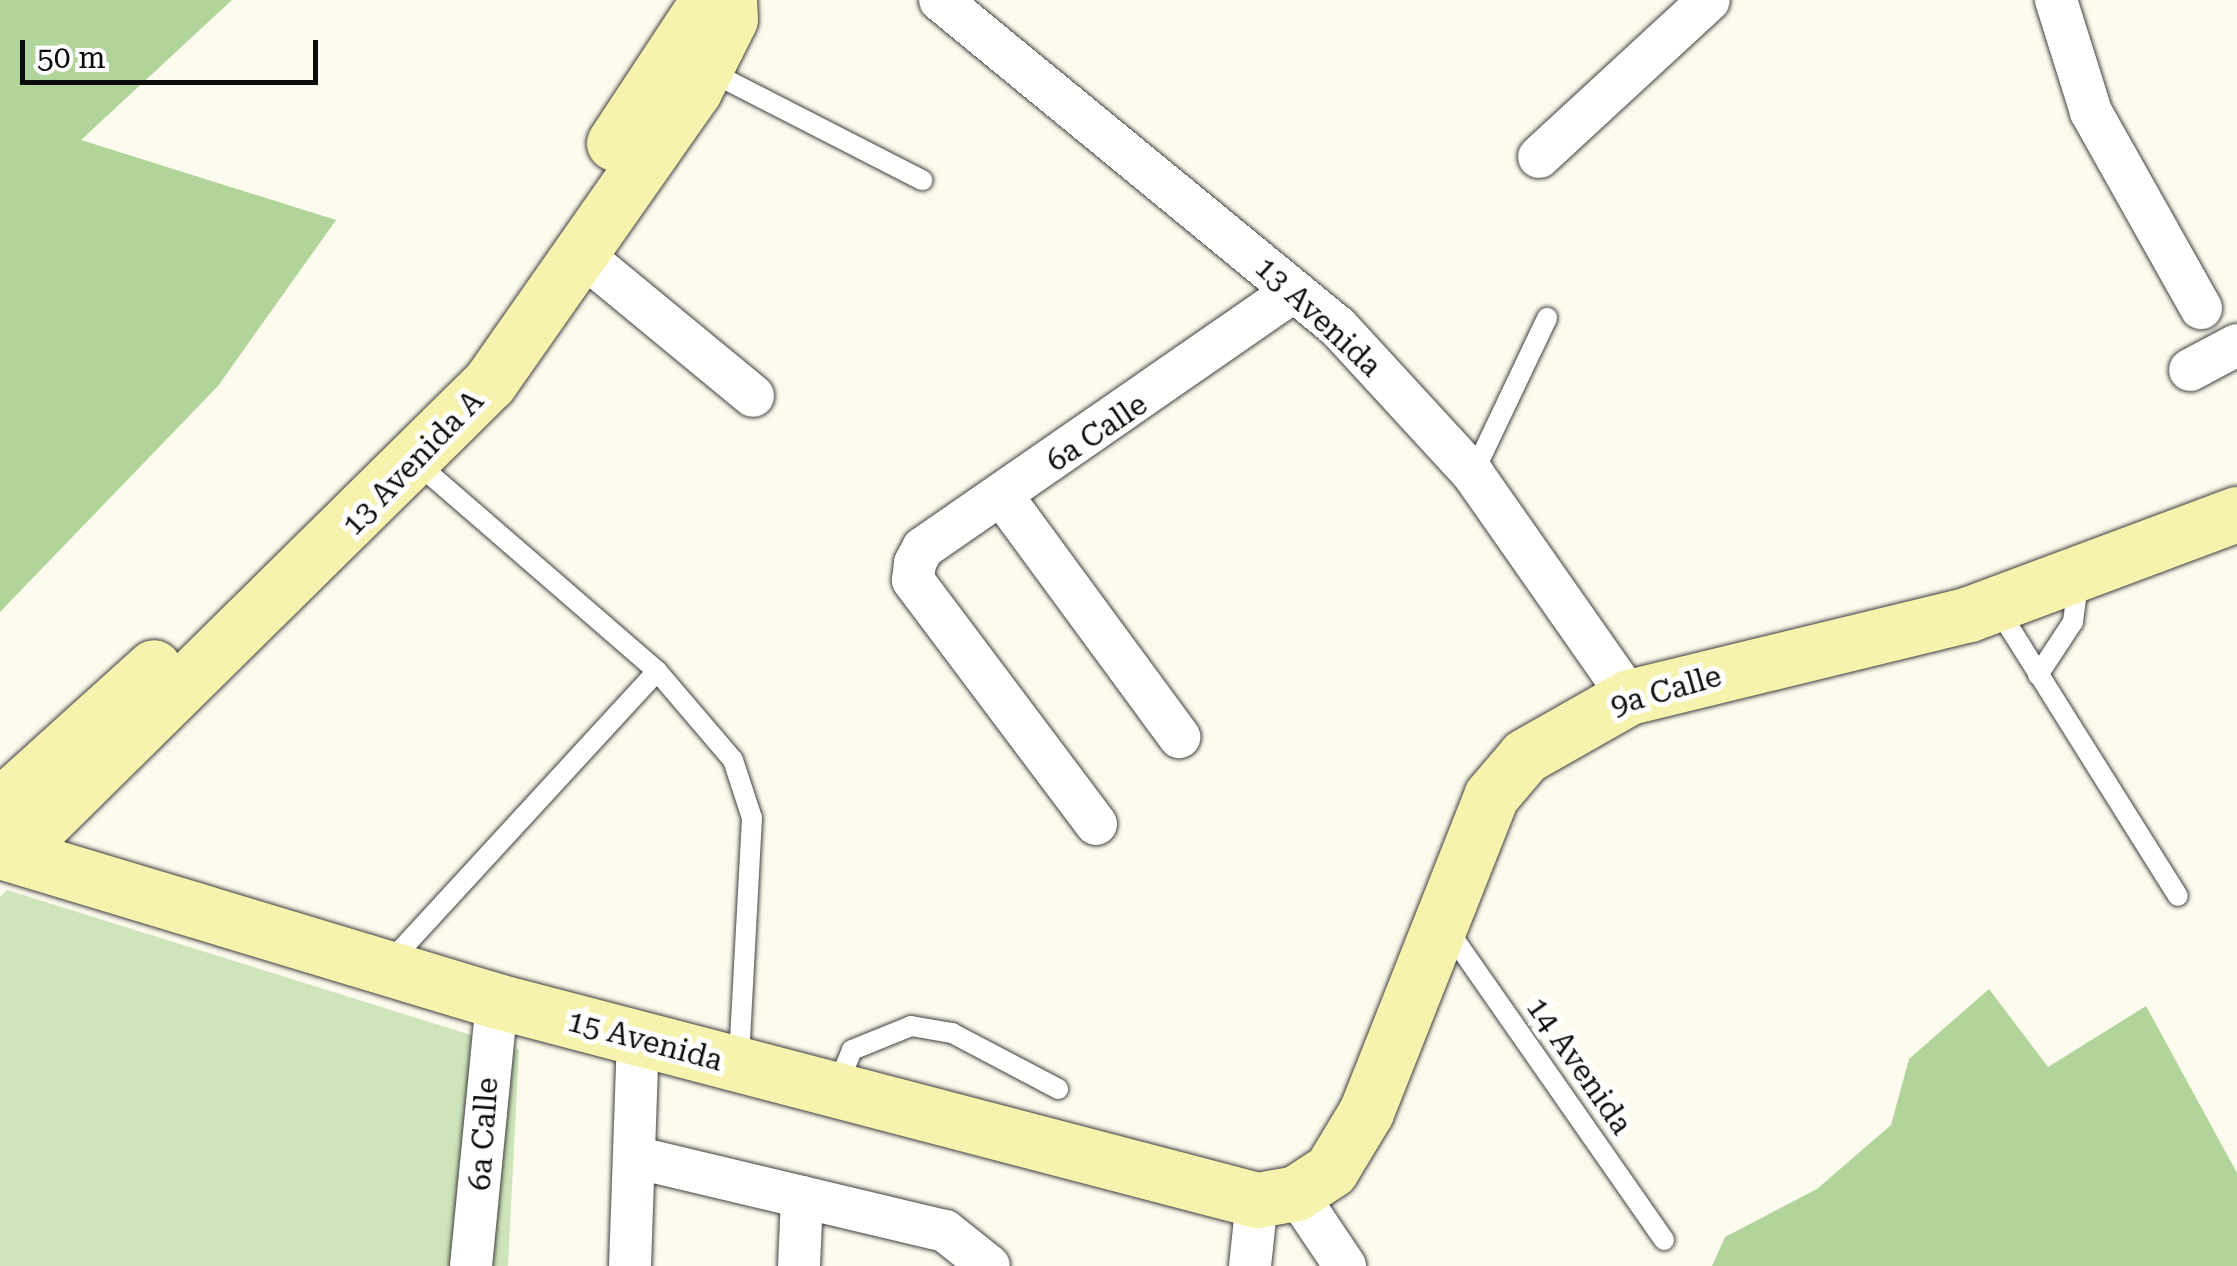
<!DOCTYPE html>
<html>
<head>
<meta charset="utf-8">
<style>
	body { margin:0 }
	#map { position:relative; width:2237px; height:1266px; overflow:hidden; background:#fdfbed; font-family:"Roboto Serif",serif }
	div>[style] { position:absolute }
	.green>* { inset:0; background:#cee4ba }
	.forest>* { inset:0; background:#b1d49b }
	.roads { filter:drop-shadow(0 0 2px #3f3f3f) drop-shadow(0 0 2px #3f3f3f) }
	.lane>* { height:20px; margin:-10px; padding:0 10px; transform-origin:10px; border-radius:10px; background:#fff }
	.street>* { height:42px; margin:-21px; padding:0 21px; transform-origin:21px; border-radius:21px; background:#fff }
	.secondary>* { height:55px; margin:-27.5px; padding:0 27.5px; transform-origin:27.5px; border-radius:27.5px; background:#f7f3ae }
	span { translate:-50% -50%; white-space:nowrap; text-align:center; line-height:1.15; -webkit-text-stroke:10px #fff; paint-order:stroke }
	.street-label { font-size:30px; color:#0c0c0c }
	.scale { position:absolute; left:20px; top:40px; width:298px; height:45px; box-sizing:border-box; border:5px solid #0c0c0c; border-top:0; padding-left:12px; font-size:30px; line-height:35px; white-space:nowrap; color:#0c0c0c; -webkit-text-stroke:8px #fff; paint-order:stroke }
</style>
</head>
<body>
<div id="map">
	<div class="green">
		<div style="clip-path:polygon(7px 890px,519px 1050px,508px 1266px,0 1266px,0 897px)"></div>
	</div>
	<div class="forest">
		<div style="clip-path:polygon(0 0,232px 0,81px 140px,336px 220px,218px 386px,0 612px)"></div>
		<div style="clip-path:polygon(1989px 989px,2048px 1067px,2146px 1006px,2237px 1173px,2237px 1266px,1712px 1266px,1725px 1237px,1817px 1189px,1891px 1125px,1909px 1059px)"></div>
	</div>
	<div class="roads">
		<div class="lane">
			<div style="left:707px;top:70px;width:242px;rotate:27.1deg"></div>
			<div style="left:417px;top:463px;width:318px;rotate:40.9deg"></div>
			<div style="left:657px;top:671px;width:117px;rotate:49.5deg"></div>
			<div style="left:733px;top:760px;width:61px;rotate:71.9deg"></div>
			<div style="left:752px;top:818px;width:242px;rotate:93.1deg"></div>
			<div style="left:1473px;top:474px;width:173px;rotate:-64.6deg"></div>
			<div style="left:1996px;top:606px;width:342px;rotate:57.9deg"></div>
			<div style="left:2038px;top:675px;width:64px;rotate:-56.6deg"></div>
			<div style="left:2073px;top:622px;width:47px;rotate:-82.7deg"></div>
			<div style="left:1445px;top:926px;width:383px;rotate:55.1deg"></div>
			<div style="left:387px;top:965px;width:399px;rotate:-47.4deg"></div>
			<div style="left:836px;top:1089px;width:42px;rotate:-67.7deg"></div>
			<div style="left:852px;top:1050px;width:64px;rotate:-22.1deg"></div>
			<div style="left:911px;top:1026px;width:42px;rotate:9.7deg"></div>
			<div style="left:952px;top:1033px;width:120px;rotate:27.8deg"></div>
		</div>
		<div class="street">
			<div style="left:940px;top:0;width:515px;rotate:39.41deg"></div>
			<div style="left:1338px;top:327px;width:200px;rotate:47.4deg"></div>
			<div style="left:1473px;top:474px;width:272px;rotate:55deg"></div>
			<div style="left:2056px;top:0;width:117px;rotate:72.6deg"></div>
			<div style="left:2091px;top:112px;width:225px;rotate:60.7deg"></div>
			<div style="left:1539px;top:157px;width:231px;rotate:-42.7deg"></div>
			<div style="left:581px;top:254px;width:223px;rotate:39.5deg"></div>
			<div style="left:2190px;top:370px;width:53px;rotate:-28deg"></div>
			<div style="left:1003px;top:497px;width:298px;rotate:53.7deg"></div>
			<div style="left:1096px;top:824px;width:305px;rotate:-126.9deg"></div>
			<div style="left:913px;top:580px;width:17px;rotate:-83deg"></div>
			<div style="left:915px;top:563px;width:17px;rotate:-62deg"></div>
			<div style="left:923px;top:548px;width:451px;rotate:-34.7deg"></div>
			<div style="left:634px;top:1157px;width:320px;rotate:13.4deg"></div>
			<div style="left:945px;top:1231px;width:56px;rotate:38.5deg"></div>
			<div style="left:1296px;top:1193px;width:88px;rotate:56.1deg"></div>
			<div style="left:471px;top:1266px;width:266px;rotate:-84.4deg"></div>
			<div style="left:630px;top:1266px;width:227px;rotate:-88deg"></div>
			<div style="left:799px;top:1266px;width:69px;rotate:-87.5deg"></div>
			<div style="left:1250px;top:1266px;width:66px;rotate:-83.9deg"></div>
		</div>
		<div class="secondary">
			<div style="left:614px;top:143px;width:169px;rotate:-56.6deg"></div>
			<div style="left:0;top:806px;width:207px;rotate:-42.1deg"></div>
			<div style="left:0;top:847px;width:32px;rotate:-20deg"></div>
			<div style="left:30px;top:836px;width:646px;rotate:-44.62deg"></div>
			<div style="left:490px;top:382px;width:355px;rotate:-55deg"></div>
			<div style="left:694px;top:91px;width:80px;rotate:-63.4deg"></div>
			<div style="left:730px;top:19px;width:19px;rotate:-93deg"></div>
			<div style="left:0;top:851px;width:519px;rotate:16.79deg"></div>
			<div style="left:497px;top:1001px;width:786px;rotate:14.67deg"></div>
			<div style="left:1257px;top:1200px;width:40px;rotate:-10deg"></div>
			<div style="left:1296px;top:1193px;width:42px;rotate:-33.3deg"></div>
			<div style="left:1331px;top:1170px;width:68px;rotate:-58.9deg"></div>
			<div style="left:1366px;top:1112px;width:340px;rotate:-68.4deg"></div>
			<div style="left:1491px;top:796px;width:52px;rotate:-49.6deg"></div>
			<div style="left:1525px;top:756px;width:120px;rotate:-29.6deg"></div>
			<div style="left:1629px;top:697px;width:350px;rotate:-13.7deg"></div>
			<div style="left:1969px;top:614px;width:286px;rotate:-20.5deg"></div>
		</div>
	</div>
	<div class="street-label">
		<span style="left:1318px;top:317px;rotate:43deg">13 Avenida</span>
		<span style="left:1097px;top:433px;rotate:-34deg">6a Calle</span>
		<span style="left:413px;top:463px;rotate:-46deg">13 Avenida A</span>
		<span style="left:1666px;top:691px;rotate:-16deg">9a Calle</span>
		<span style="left:645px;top:1041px;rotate:15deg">15 Avenida</span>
		<span style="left:1579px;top:1066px;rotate:55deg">14 Avenida</span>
		<span style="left:484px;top:1134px;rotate:-86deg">6a Calle</span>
	</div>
	<div class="scale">50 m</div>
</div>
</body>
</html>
